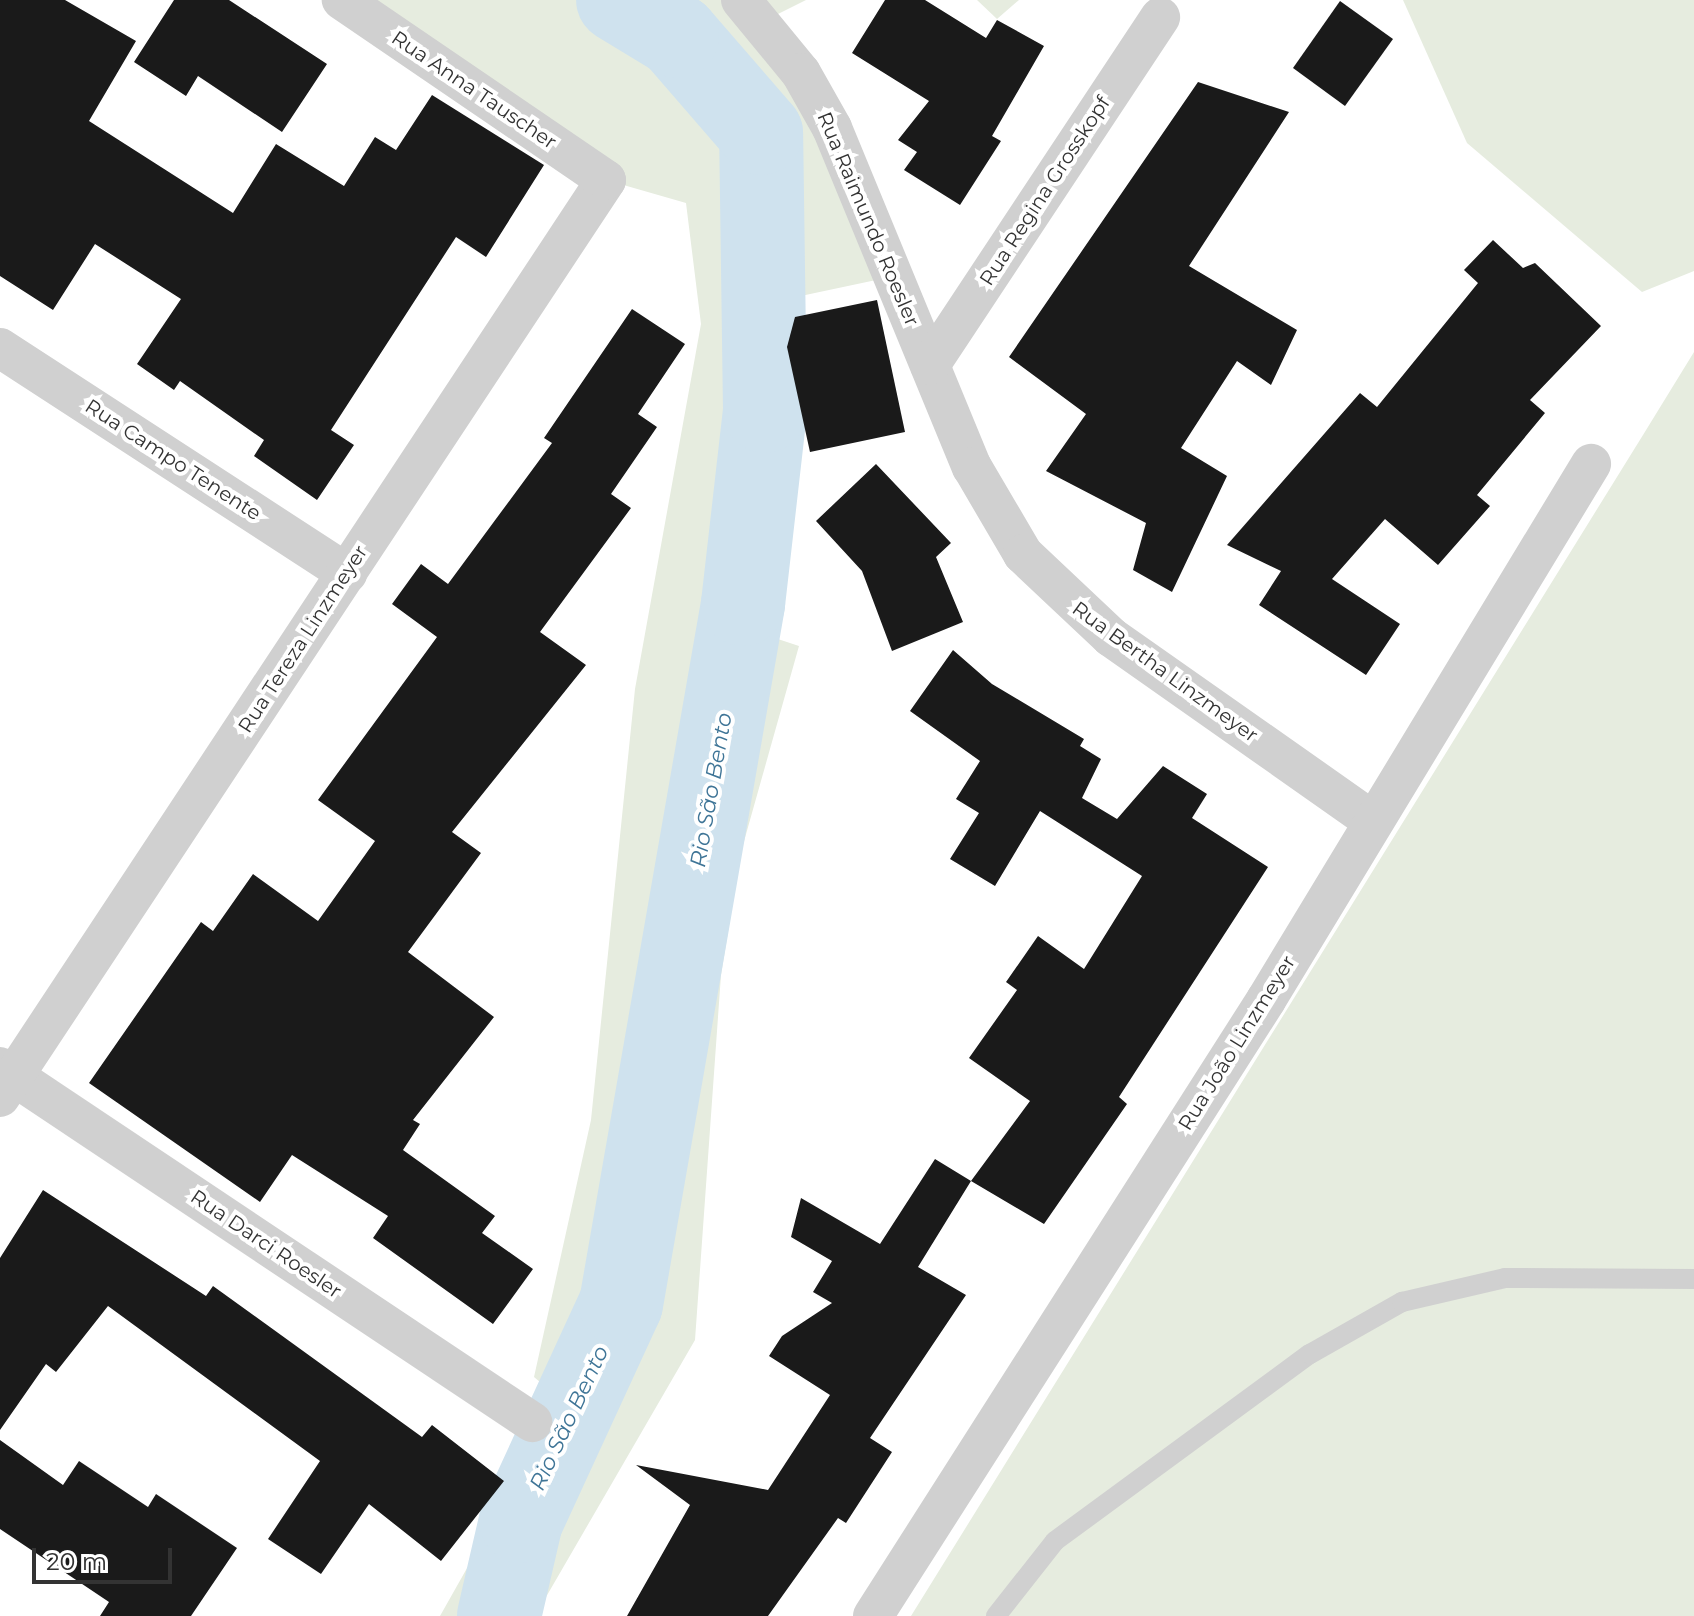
<!DOCTYPE html>
<html>
<head>
<meta charset="utf-8">
<style>
	body { margin:0 }
	#map { position:relative; width:1694px; height:1616px; overflow:hidden; background:#fff; font-family:Montserrat,sans-serif }
	div>[style] { position:absolute }
	.green>* { inset:0; background:#e6ecdf }
	.river>* { height:84px; margin:-42px; padding:0 42px; transform-origin:42px; border-radius:42px; background:#cfe2ee }
	.building>* { inset:0; background:#1a1a1a }
	.lane>* { height:20px; margin:-10px; padding:0 10px; transform-origin:10px; border-radius:10px; background:#d0d0d0 }
	.street>* { height:40px; margin:-20px; padding:0 20px; transform-origin:20px; border-radius:20px; background:#d0d0d0 }
	span { translate:-50% -50%; white-space:nowrap; text-align:center; line-height:1.15; -webkit-text-stroke:8px #fff; paint-order:stroke }
	.street-label { font-size:20px; color:#333 }
	.water-label { font-size:22px; color:#3f7597; font-style:italic }
	.scale { position:absolute; left:32px; top:1548px; width:140px; height:36px; box-sizing:border-box; border:4px solid #333; border-top:0; padding-left:10px; font-size:24px; line-height:28px; white-space:nowrap; color:#333; -webkit-text-stroke:6px #fff; paint-order:stroke }
</style>
</head>
<body>
<div id="map">
	<div class="green">
		<div style="clip-path:polygon(339px 0,806px 0,762px 22px,895px 276px,763px 304px,765px 411px,739px 626px,799px 646px,741px 852px,721px 975px,695px 1340px,535px 1616px,440px 1616px,497px 1515px,522px 1520px,572px 1409px,534px 1377px,591px 1120px,635px 689px,701px 324px,686px 203px,606px 180px)"></div>
		<div style="clip-path:polygon(977px 0,1019px 0,997px 19px)"></div>
		<div style="clip-path:polygon(1403px 0,1694px 0,1694px 271px,1642px 292px,1467px 143px)"></div>
		<div style="clip-path:polygon(1694px 352px,1694px 1616px,911px 1616px,1643px 435px)"></div>
	</div>
	<div class="river">
		<div style="left:499px;top:1616px;width:98px;rotate:-77deg"></div>
		<div style="left:521px;top:1521px;width:239px;rotate:-65.3deg"></div>
		<div style="left:621px;top:1304px;width:711px;rotate:-80.11deg"></div>
		<div style="left:743px;top:604px;width:194px;rotate:-83.5deg"></div>
		<div style="left:765px;top:411px;width:278px;rotate:-90.8deg"></div>
		<div style="left:761px;top:133px;width:128px;rotate:-130.9deg"></div>
		<div style="left:677px;top:36px;width:69px;rotate:-148.6deg"></div>
	</div>
	<div class="building">
		<div style="clip-path:polygon(0 0,65px 0,136px 41px,89px 121px,233px 213px,276px 144px,344px 186px,375px 137px,396px 150px,432px 95px,544px 165px,486px 257px,456px 237px,331px 430px,354px 445px,317px 500px,254px 456px,264px 440px,180px 381px,174px 390px,137px 364px,181px 299px,95px 244px,53px 310px,0 276px)"></div>
		<div style="clip-path:polygon(174px 0,229px 0,327px 64px,282px 132px,198px 76px,186px 96px,134px 62px)"></div>
		<div style="clip-path:polygon(885px 0,925px 0,986px 38px,997px 20px,1044px 46px,992px 136px,1001px 141px,960px 205px,904px 170px,917px 152px,898px 140px,929px 101px,852px 53px)"></div>
		<div style="clip-path:polygon(1340px 1px,1393px 39px,1345px 106px,1293px 68px)"></div>
		<div style="clip-path:polygon(1198px 82px,1289px 112px,1189px 266px,1297px 330px,1271px 385px,1237px 361px,1181px 448px,1227px 476px,1172px 592px,1133px 570px,1146px 523px,1046px 471px,1086px 414px,1009px 357px)"></div>
		<div style="clip-path:polygon(1493px 240px,1523px 268px,1535px 263px,1601px 326px,1530px 400px,1545px 413px,1477px 495px,1490px 506px,1438px 565px,1385px 519px,1332px 579px,1400px 624px,1366px 675px,1259px 605px,1281px 571px,1227px 545px,1360px 393px,1377px 407px,1478px 283px,1464px 270px)"></div>
		<div style="clip-path:polygon(877px 300px,905px 432px,810px 452px,787px 347px,795px 317px)"></div>
		<div style="clip-path:polygon(632px 309px,685px 344px,638px 414px,657px 427px,611px 494px,631px 508px,540px 632px,586px 665px,452px 832px,481px 853px,408px 952px,494px 1017px,413px 1120px,420px 1124px,403px 1150px,495px 1216px,482px 1233px,533px 1269px,493px 1324px,373px 1238px,388px 1216px,292px 1155px,260px 1202px,89px 1083px,201px 922px,213px 931px,253px 874px,318px 921px,375px 841px,318px 800px,437px 637px,392px 604px,421px 564px,448px 584px,552px 443px,544px 438px)"></div>
		<div style="clip-path:polygon(876px 464px,951px 543px,936px 557px,963px 622px,892px 651px,862px 571px,816px 521px)"></div>
		<div style="clip-path:polygon(953px 650px,992px 684px,1084px 739px,1080px 746px,1101px 759px,1082px 798px,1117px 819px,1163px 766px,1207px 794px,1192px 818px,1268px 867px,1119px 1097px,1127px 1104px,1044px 1224px,971px 1181px,1030px 1101px,969px 1058px,1017px 990px,1006px 982px,1038px 936px,1084px 969px,1142px 876px,1040px 811px,995px 886px,950px 859px,979px 813px,956px 799px,980px 761px,910px 711px)"></div>
		<div style="clip-path:polygon(935px 1159px,971px 1181px,918px 1267px,966px 1295px,870px 1438px,892px 1452px,846px 1523px,838px 1518px,768px 1616px,627px 1616px,690px 1505px,636px 1465px,768px 1490px,830px 1395px,769px 1356px,782px 1336px,832px 1303px,813px 1292px,832px 1261px,791px 1237px,801px 1198px,880px 1244px)"></div>
		<div style="clip-path:polygon(43px 1190px,206px 1296px,213px 1286px,422px 1437px,432px 1425px,504px 1481px,441px 1561px,369px 1504px,321px 1574px,268px 1539px,320px 1461px,108px 1306px,56px 1372px,46px 1364px,0 1430px,0 1258px)"></div>
		<div style="clip-path:polygon(0 1440px,63px 1485px,79px 1461px,148px 1507px,156px 1494px,237px 1548px,191px 1616px,100px 1616px,109px 1602px,0 1529px)"></div>
	</div>
	<div class="lane">
		<div style="left:996px;top:1616px;width:95px;rotate:-51.8deg"></div>
		<div style="left:1055px;top:1541px;width:316px;rotate:-36.3deg"></div>
		<div style="left:1310px;top:1354px;width:106px;rotate:-29.5deg"></div>
		<div style="left:1402px;top:1302px;width:106px;rotate:-13.1deg"></div>
		<div style="left:1505px;top:1278px;width:189px;rotate:0.3deg"></div>
	</div>
	<div class="street">
		<div style="left:741px;top:0;width:94px;rotate:50.6deg"></div>
		<div style="left:801px;top:73px;width:63px;rotate:60.6deg"></div>
		<div style="left:832px;top:128px;width:367px;rotate:67.6deg"></div>
		<div style="left:972px;top:467px;width:101px;rotate:59.6deg"></div>
		<div style="left:1023px;top:554px;width:121px;rotate:43.3deg"></div>
		<div style="left:1111px;top:637px;width:317px;rotate:35.1deg"></div>
		<div style="left:0;top:348px;width:414px;rotate:33deg"></div>
		<div style="left:930px;top:365px;width:417px;rotate:-56.5deg"></div>
		<div style="left:0;top:1067px;width:640px;rotate:33.71deg"></div>
		<div style="left:0;top:1097px;width:1099px;rotate:-56.54deg"></div>
		<div style="left:606px;top:180px;width:320px;rotate:-145.7deg"></div>
		<div style="left:873px;top:1616px;width:731px;rotate:-57.46deg"></div>
		<div style="left:1266px;top:1000px;width:627px;rotate:-58.77deg"></div>
	</div>
	<div class="street-label">
		<span style="left:474px;top:90px;rotate:34deg">Rua Anna Tauscher</span>
		<span style="left:1045px;top:191px;rotate:-57deg">Rua Regina Grosskopf</span>
		<span style="left:868px;top:219px;rotate:67deg">Rua Raimundo Roesler</span>
		<span style="left:173px;top:460px;rotate:33deg">Rua Campo Tenente</span>
		<span style="left:303px;top:639px;rotate:-57deg">Rua Tereza Linzmeyer</span>
		<span style="left:1165px;top:672px;rotate:36deg">Rua Bertha Linzmeyer</span>
		<span style="left:1237px;top:1043px;rotate:-58deg">Rua João Linzmeyer</span>
		<span style="left:266px;top:1244px;rotate:34deg">Rua Darci Roesler</span>
	</div>
	<div class="water-label">
		<span style="left:711px;top:790px;rotate:-80deg">Rio São Bento</span>
		<span style="left:569px;top:1418px;rotate:-65deg">Rio São Bento</span>
	</div>
	<div class="scale">20 m</div>
</div>
</body>
</html>
